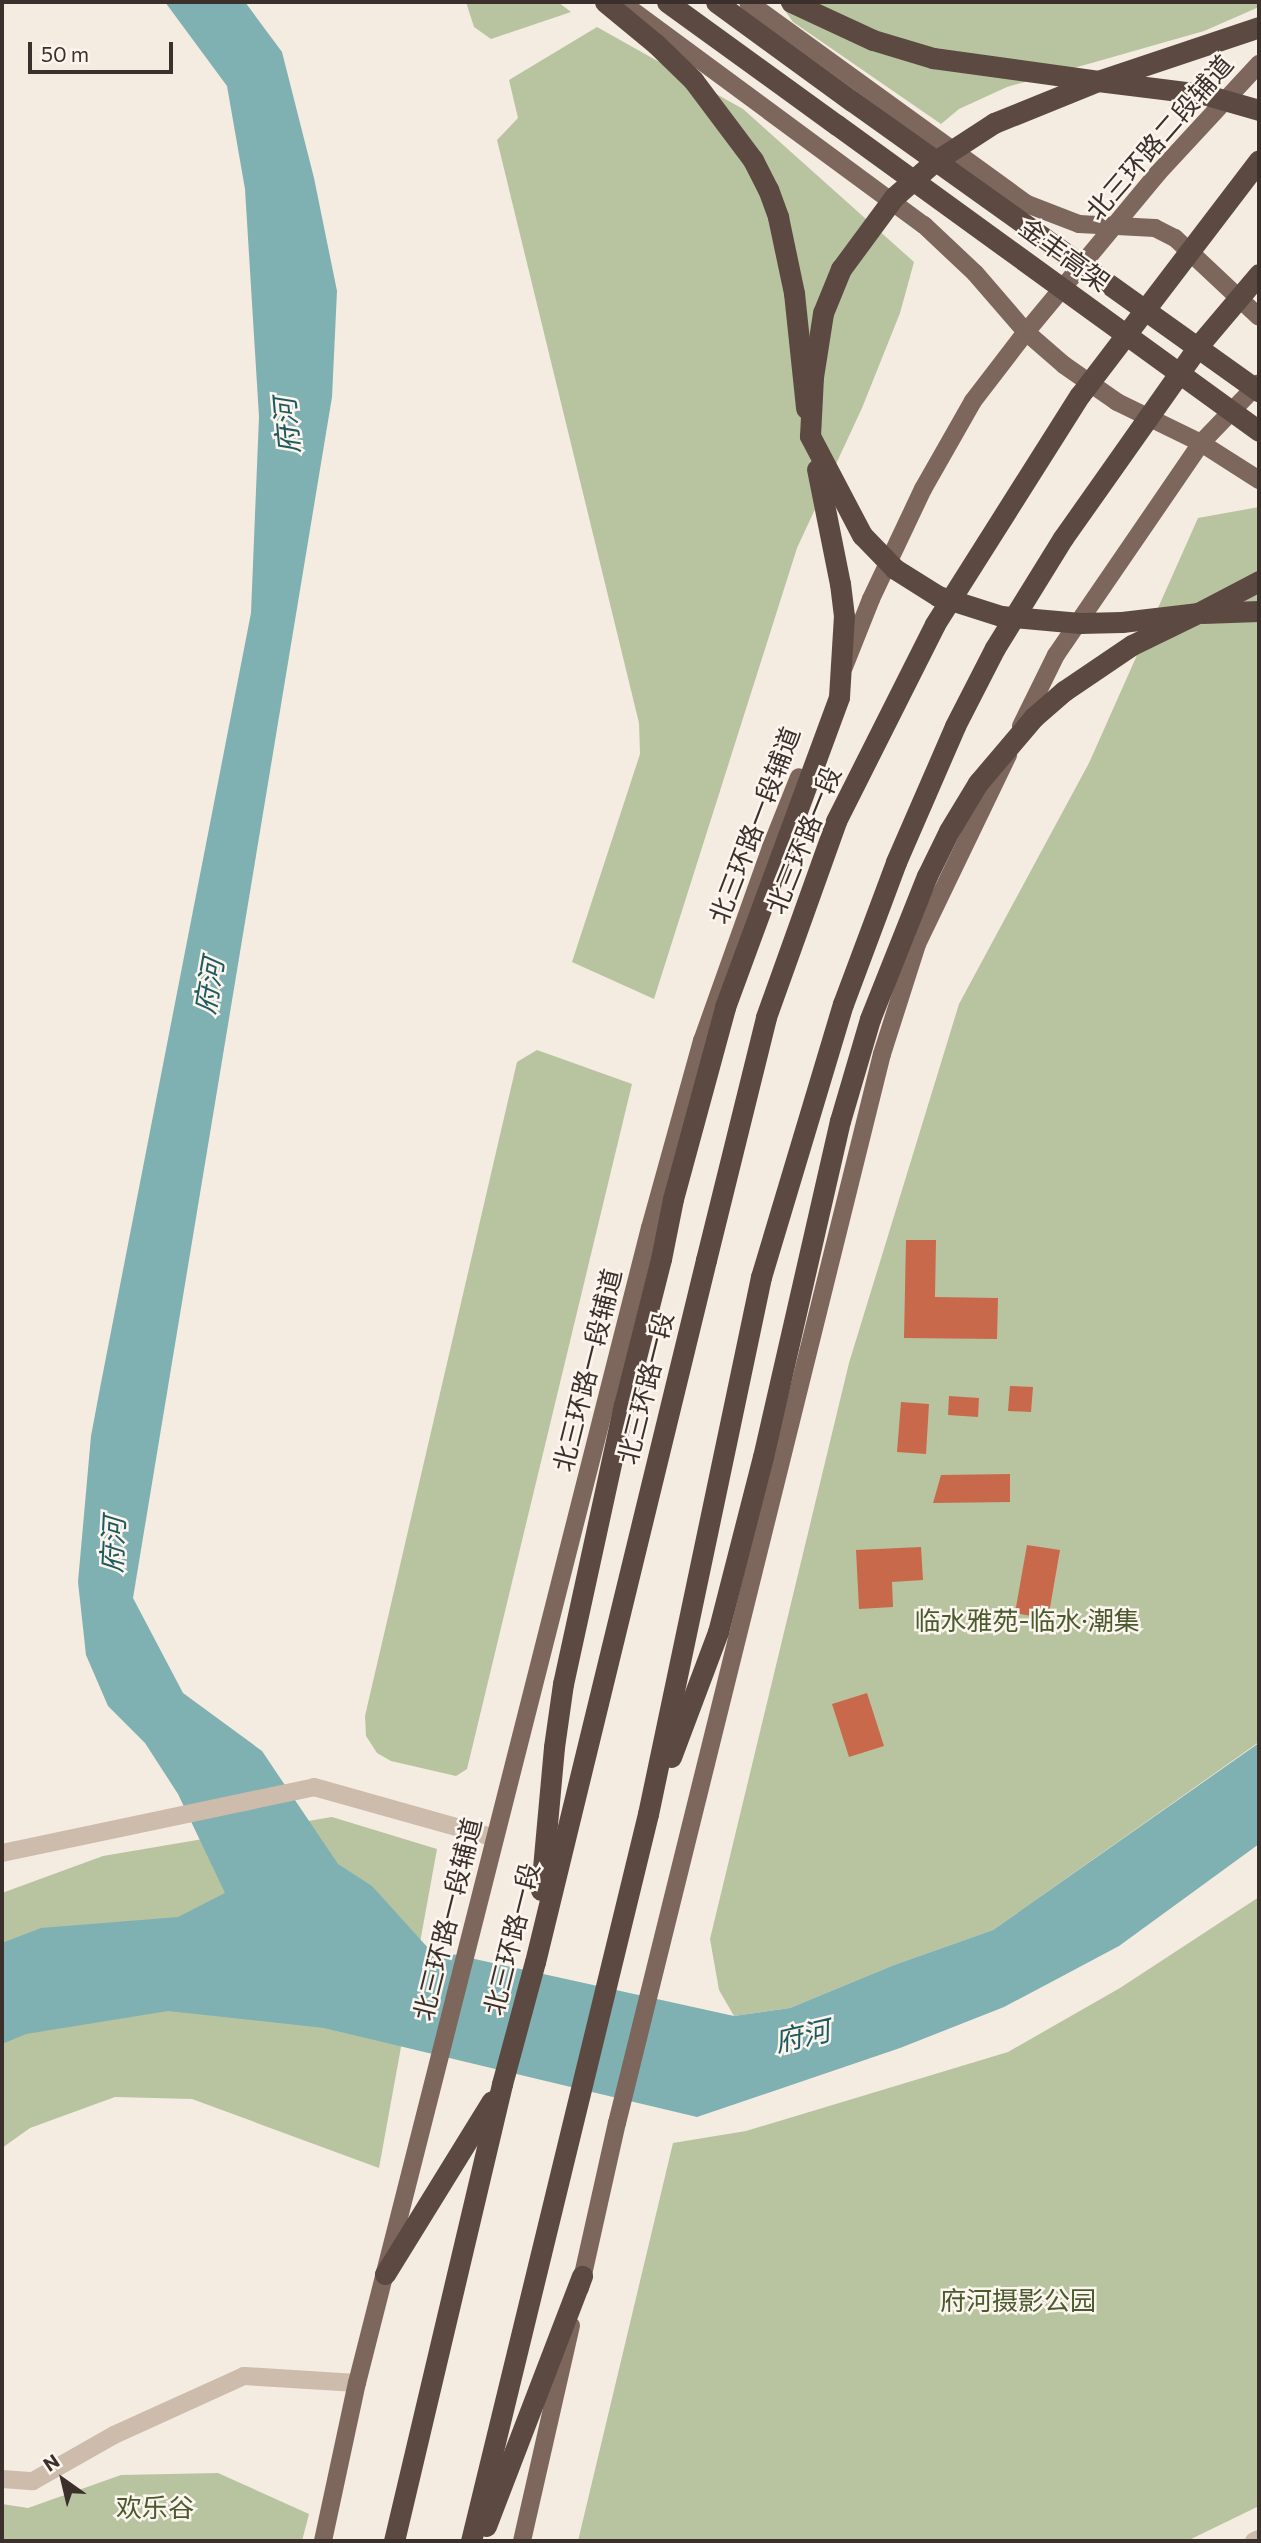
<!DOCTYPE html>
<html>
<head>
<meta charset="utf-8">
<style>
	body { margin:0 }
	#map { position:relative; width:1261px; height:2543px; overflow:hidden; background:#f4ebe1; font-family:Commissioner,"Noto Sans SC",sans-serif }
	div>[style] { position:absolute }
	.green>* { inset:0; background:#b8c4a0 }
	.water>* { inset:0; background:#7fb0b2 }
	.building>* { inset:0; background:#c8694b }
	.minor>* { height:18px; margin:-9px; padding:0 9px; transform-origin:9px; border-radius:9px; background:#cdbbac }
	.major>* { height:18px; margin:-9px; padding:0 9px; transform-origin:9px; border-radius:9px; background:#7d675c }
	.highway>* { height:21px; margin:-10.5px; padding:0 10.5px; transform-origin:10.5px; border-radius:10.5px; background:#5c4a42 }
	.highway-bridge>* { height:21px; margin:-10.5px; padding:0 10.5px; transform-origin:10.5px; border-radius:10.5px; background:#5c4a42 }
	span { translate:-50% -50%; white-space:nowrap; text-align:center; line-height:1.15; -webkit-text-stroke:5px #fbf5ee; paint-order:stroke }
	.street-label { font-size:26px; color:#3b302b }
	.park-label { font-size:26px; color:#4a5a2e }
	.water-label { font-size:28px; color:#1f5a5e; font-style:italic }
	.frame { position:absolute; inset:0; border:4px solid #3b302b; pointer-events:none }
	.north { position:absolute; left:28px; top:2445px; width:70px; height:70px; -webkit-text-stroke:5px #fbf5ee; paint-order:stroke; rotate:326deg; font-size:19px; font-weight:700; line-height:28px; text-align:center; color:#3b302b }
	.north::after { content:''; display:block; margin:auto; width:24px; height:32px; background:#3b302b; clip-path:polygon(50% 0,100% 100%,50% 72%,0 100%) }
	.scale { position:absolute; left:28px; top:42px; width:145px; height:32px; box-sizing:border-box; border:4px solid #3b302b; border-top:0; padding-left:9px; font-size:21px; line-height:24px; white-space:nowrap; color:#3b302b; -webkit-text-stroke:5px #fbf5ee; paint-order:stroke }
</style>
</head>
<body>
<div id="map">
	<div class="green">
		<div style="clip-path:polygon(466px 2px,558px 2px,571px 12px,491px 39px,474px 27px)"></div>
		<div style="clip-path:polygon(779px 2px,1259px 2px,1259px 7px,1204px 31px,1007px 87px,959px 109px,941px 124px,793px 22px)"></div>
		<div style="clip-path:polygon(597px 27px,743px 109px,914px 262px,900px 313px,862px 408px,797px 548px,654px 999px,572px 962px,640px 754px,639px 723px,497px 140px,518px 118px,509px 80px)"></div>
		<div style="clip-path:polygon(1259px 507px,1259px 1742px,993px 1930px,894px 1965px,790px 2008px,734px 2016px,719px 1990px,710px 1939px,849px 1363px,959px 1004px,1089px 763px,1198px 518px)"></div>
		<div style="clip-path:polygon(537px 1050px,632px 1084px,467px 1769px,456px 1776px,391px 1761px,377px 1753px,366px 1736px,365px 1716px,517px 1062px)"></div>
		<div style="clip-path:polygon(332px 1817px,437px 1849px,379px 2168px,192px 2099px,115px 2097px,30px 2128px,2px 2148px,2px 1893px,103px 1856px)"></div>
		<div style="clip-path:polygon(1259px 1897px,1259px 2506px,1187px 2541px,578px 2541px,673px 2143px,746px 2131px,1008px 2052px,1120px 1988px)"></div>
		<div style="clip-path:polygon(218px 2473px,309px 2514px,302px 2541px,2px 2541px,2px 2504px,28px 2508px,121px 2475px)"></div>
	</div>
	<div class="water">
		<div style="clip-path:polygon(165px 2px,245px 2px,282px 52px,314px 178px,337px 291px,332px 397px,133px 1598px,183px 1693px,262px 1751px,338px 1864px,372px 1886px,429px 1949px,734px 2016px,790px 2008px,894px 1965px,993px 1930px,1259px 1743px,1259px 1844px,1119px 1946px,1004px 2007px,900px 2048px,697px 2117px,324px 2028px,168px 2011px,26px 2034px,2px 2044px,2px 1943px,41px 1928px,178px 1917px,225px 1893px,178px 1794px,145px 1743px,108px 1706px,86px 1655px,78px 1582px,91px 1436px,101px 1383px,251px 613px,259px 417px,245px 189px,227px 86px)"></div>
	</div>
	<div class="building">
		<div style="clip-path:polygon(906px 1240px,936px 1240px,935px 1297px,998px 1298px,997px 1339px,904px 1338px)"></div>
		<div style="clip-path:polygon(1010px 1386px,1033px 1387px,1031px 1412px,1008px 1411px)"></div>
		<div style="clip-path:polygon(949px 1396px,979px 1398px,978px 1417px,948px 1415px)"></div>
		<div style="clip-path:polygon(901px 1402px,929px 1404px,926px 1454px,897px 1452px)"></div>
		<div style="clip-path:polygon(1010px 1474px,1010px 1502px,933px 1503px,941px 1475px)"></div>
		<div style="clip-path:polygon(1027px 1545px,1060px 1550px,1048px 1619px,1015px 1613px)"></div>
		<div style="clip-path:polygon(921px 1547px,923px 1580px,892px 1582px,893px 1607px,859px 1609px,856px 1550px)"></div>
		<div style="clip-path:polygon(867px 1693px,884px 1746px,849px 1757px,832px 1704px)"></div>
	</div>
	<div class="minor">
		<div style="left:2px;top:1853px;width:319px;rotate:-11.9deg"></div>
		<div style="left:314px;top:1787px;width:188px;rotate:15.7deg"></div>
		<div style="left:2px;top:2479px;width:31px;rotate:4deg"></div>
		<div style="left:33px;top:2481px;width:93px;rotate:-29.6deg"></div>
		<div style="left:114px;top:2435px;width:143px;rotate:-24.4deg"></div>
		<div style="left:244px;top:2376px;width:113px;rotate:3.5deg"></div>
		<div style="left:1254px;top:2541px;width:5px;rotate:-22deg"></div>
	</div>
	<div class="major">
		<div style="left:621px;top:2px;width:376px;rotate:36.4deg"></div>
		<div style="left:924px;top:225px;width:70px;rotate:43.3deg"></div>
		<div style="left:975px;top:273px;width:78px;rotate:49.2deg"></div>
		<div style="left:1026px;top:332px;width:50px;rotate:41deg"></div>
		<div style="left:1064px;top:365px;width:65px;rotate:34.9deg"></div>
		<div style="left:1117px;top:402px;width:93px;rotate:26deg"></div>
		<div style="left:1201px;top:443px;width:69px;rotate:32.5deg"></div>
		<div style="left:748px;top:2px;width:344px;rotate:35.9deg"></div>
		<div style="left:1027px;top:204px;width:56px;rotate:21deg"></div>
		<div style="left:1079px;top:224px;width:76px;rotate:3deg"></div>
		<div style="left:1155px;top:228px;width:22px;rotate:27deg"></div>
		<div style="left:1175px;top:238px;width:115px;rotate:43.2deg"></div>
		<div style="left:844px;top:667px;width:73px;rotate:-68.3deg"></div>
		<div style="left:871px;top:599px;width:122px;rotate:-64.7deg"></div>
		<div style="left:923px;top:489px;width:101px;rotate:-60.4deg"></div>
		<div style="left:973px;top:401px;width:87px;rotate:-52.5deg"></div>
		<div style="left:1026px;top:332px;width:207px;rotate:-50.3deg"></div>
		<div style="left:1158px;top:173px;width:149px;rotate:-47.2deg"></div>
		<div style="left:1021px;top:726px;width:79px;rotate:-63.8deg"></div>
		<div style="left:1056px;top:655px;width:257px;rotate:-55.6deg"></div>
		<div style="left:1201px;top:443px;width:83px;rotate:-46deg"></div>
		<div style="left:580px;top:2288px;width:169px;rotate:-77.4deg"></div>
		<div style="left:617px;top:2123px;width:1101px;rotate:-76.08deg"></div>
		<div style="left:882px;top:1054px;width:115px;rotate:-72.3deg"></div>
		<div style="left:917px;top:944px;width:210px;rotate:-64.3deg"></div>
		<div style="left:323px;top:2541px;width:162px;rotate:-77.9deg"></div>
		<div style="left:357px;top:2383px;width:1192px;rotate:-75.77deg"></div>
		<div style="left:650px;top:1228px;width:194px;rotate:-74.5deg"></div>
		<div style="left:702px;top:1041px;width:206px;rotate:-70.4deg"></div>
		<div style="left:771px;top:847px;width:75px;rotate:-68.2deg"></div>
		<div style="left:522px;top:2541px;width:221px;rotate:-77.2deg"></div>
	</div>
	<div class="highway">
		<div style="left:605px;top:2px;width:66px;rotate:39.5deg"></div>
		<div style="left:656px;top:44px;width:52px;rotate:44.2deg"></div>
		<div style="left:693px;top:80px;width:100px;rotate:53.1deg"></div>
		<div style="left:753px;top:160px;width:33px;rotate:63deg"></div>
		<div style="left:768px;top:189px;width:30px;rotate:70deg"></div>
		<div style="left:778px;top:217px;width:78px;rotate:78.1deg"></div>
		<div style="left:794px;top:293px;width:116px;rotate:84deg"></div>
		<div style="left:667px;top:2px;width:210px;rotate:35.9deg"></div>
		<div style="left:716px;top:2px;width:168px;rotate:36.1deg"></div>
		<div style="left:791px;top:2px;width:90px;rotate:24.9deg"></div>
		<div style="left:873px;top:40px;width:63px;rotate:16.7deg"></div>
		<div style="left:933px;top:58px;width:167px;rotate:7.9deg"></div>
		<div style="left:1098px;top:81px;width:170px;rotate:-18.5deg"></div>
		<div style="left:1203px;top:613px;width:56px;rotate:-2deg"></div>
		<div style="left:1080px;top:623px;width:42px;rotate:-1.4deg"></div>
		<div style="left:1122px;top:622px;width:77px;rotate:-6.8deg"></div>
		<div style="left:1198px;top:613px;width:69px;rotate:-27.7deg"></div>
		<div style="left:671px;top:1757px;width:134px;rotate:-69.4deg"></div>
		<div style="left:718px;top:1632px;width:181px;rotate:-75.6deg"></div>
		<div style="left:541px;top:1890px;width:144px;rotate:-84.8deg"></div>
		<div style="left:554px;top:1747px;width:64px;rotate:-81.9deg"></div>
		<div style="left:563px;top:1684px;width:286px;rotate:-77.7deg"></div>
		<div style="left:624px;top:1405px;width:151px;rotate:-75.8deg"></div>
		<div style="left:385px;top:2274px;width:203px;rotate:-58.3deg"></div>
		<div style="left:486px;top:2526px;width:268px;rotate:-69deg"></div>
		<div style="left:394px;top:2541px;width:470px;rotate:-76.7deg"></div>
		<div style="left:502px;top:2084px;width:126px;rotate:-74.9deg"></div>
		<div style="left:535px;top:1962px;width:723px;rotate:-76.31deg"></div>
		<div style="left:471px;top:2541px;width:748px;rotate:-76.32deg"></div>
		<div style="left:648px;top:1814px;width:549px;rotate:-78.12deg"></div>
	</div>
	<div class="highway-bridge">
		<div style="left:852px;top:101px;width:500px;rotate:35.5deg"></div>
		<div style="left:837px;top:125px;width:521px;rotate:35.95deg"></div>
		<div style="left:1080px;top:623px;width:79px;rotate:-174.9deg"></div>
		<div style="left:1001px;top:616px;width:66px;rotate:-162.4deg"></div>
		<div style="left:938px;top:596px;width:51px;rotate:-147.9deg"></div>
		<div style="left:895px;top:569px;width:47px;rotate:-134.1deg"></div>
		<div style="left:862px;top:535px;width:112px;rotate:-117.7deg"></div>
		<div style="left:810px;top:436px;width:59px;rotate:-87.1deg"></div>
		<div style="left:813px;top:377px;width:65px;rotate:-81.1deg"></div>
		<div style="left:823px;top:313px;width:48px;rotate:-67.8deg"></div>
		<div style="left:841px;top:269px;width:89px;rotate:-53.6deg"></div>
		<div style="left:894px;top:197px;width:53px;rotate:-41.2deg"></div>
		<div style="left:934px;top:162px;width:72px;rotate:-33deg"></div>
		<div style="left:994px;top:123px;width:112px;rotate:-22deg"></div>
		<div style="left:1098px;top:81px;width:106px;rotate:7.1deg"></div>
		<div style="left:1203px;top:94px;width:58px;rotate:15.9deg"></div>
		<div style="left:661px;top:1259px;width:61px;rotate:-78.7deg"></div>
		<div style="left:673px;top:1199px;width:199px;rotate:-74.8deg"></div>
		<div style="left:725px;top:1007px;width:330px;rotate:-69.8deg"></div>
		<div style="left:839px;top:697px;width:81px;rotate:-86.5deg"></div>
		<div style="left:844px;top:616px;width:32px;rotate:-97deg"></div>
		<div style="left:840px;top:584px;width:117px;rotate:-101.3deg"></div>
		<div style="left:706px;top:1260px;width:250px;rotate:-76.1deg"></div>
		<div style="left:766px;top:1017px;width:208px;rotate:-70.3deg"></div>
		<div style="left:836px;top:821px;width:220px;rotate:-63.3deg"></div>
		<div style="left:935px;top:624px;width:271px;rotate:-57.7deg"></div>
		<div style="left:1080px;top:395px;width:295px;rotate:-52.7deg"></div>
		<div style="left:761px;top:1277px;width:285px;rotate:-73.3deg"></div>
		<div style="left:843px;top:1004px;width:152px;rotate:-69.5deg"></div>
		<div style="left:896px;top:862px;width:148px;rotate:-66.5deg"></div>
		<div style="left:955px;top:726px;width:88px;rotate:-62.9deg"></div>
		<div style="left:995px;top:648px;width:129px;rotate:-58.3deg"></div>
		<div style="left:1063px;top:538px;width:236px;rotate:-54.8deg"></div>
		<div style="left:1199px;top:345px;width:93px;rotate:-49.8deg"></div>
		<div style="left:763px;top:1457px;width:345px;rotate:-77.1deg"></div>
		<div style="left:840px;top:1121px;width:106px;rotate:-73.6deg"></div>
		<div style="left:870px;top:1019px;width:154px;rotate:-68.3deg"></div>
		<div style="left:927px;top:876px;width:50px;rotate:-63.9deg"></div>
		<div style="left:949px;top:831px;width:56px;rotate:-58.9deg"></div>
		<div style="left:978px;top:783px;width:87px;rotate:-49.7deg"></div>
		<div style="left:1034px;top:717px;width:40px;rotate:-41deg"></div>
		<div style="left:1064px;top:691px;width:82px;rotate:-34.1deg"></div>
		<div style="left:1132px;top:645px;width:73px;rotate:-25.9deg"></div>
	</div>
	<div class="street-label">
		<span style="left:1159px;top:137px;rotate:-49deg">北三环路二段辅道</span>
		<span style="left:1065px;top:254px;rotate:36deg">金丰高架</span>
		<span style="left:754px;top:825px;rotate:-69deg">北三环路一段辅道</span>
		<span style="left:803px;top:840px;rotate:-68deg">北三环路一段</span>
		<span style="left:587px;top:1370px;rotate:-76deg">北三环路一段辅道</span>
		<span style="left:645px;top:1388px;rotate:-76deg">北三环路一段</span>
		<span style="left:447px;top:1919px;rotate:-76deg">北三环路一段辅道</span>
		<span style="left:511px;top:1939px;rotate:-76deg">北三环路一段</span>
	</div>
	<div class="park-label">
		<span style="left:1027px;top:1620px">临水雅苑-临水·潮集</span>
		<span style="left:1018px;top:2300px">府河摄影公园</span>
		<span style="left:155px;top:2507px">欢乐谷</span>
	</div>
	<div class="water-label">
		<span style="left:286px;top:426px;rotate:-95deg">府河</span>
		<span style="left:208px;top:986px;rotate:-80deg">府河</span>
		<span style="left:112px;top:1545px;rotate:-87deg">府河</span>
		<span style="left:802px;top:2035px;rotate:-13deg">府河</span>
	</div>
	<div class="frame"></div>
	<div class="north">N</div>
	<div class="scale">50 m</div>
</div>
</body>
</html>
